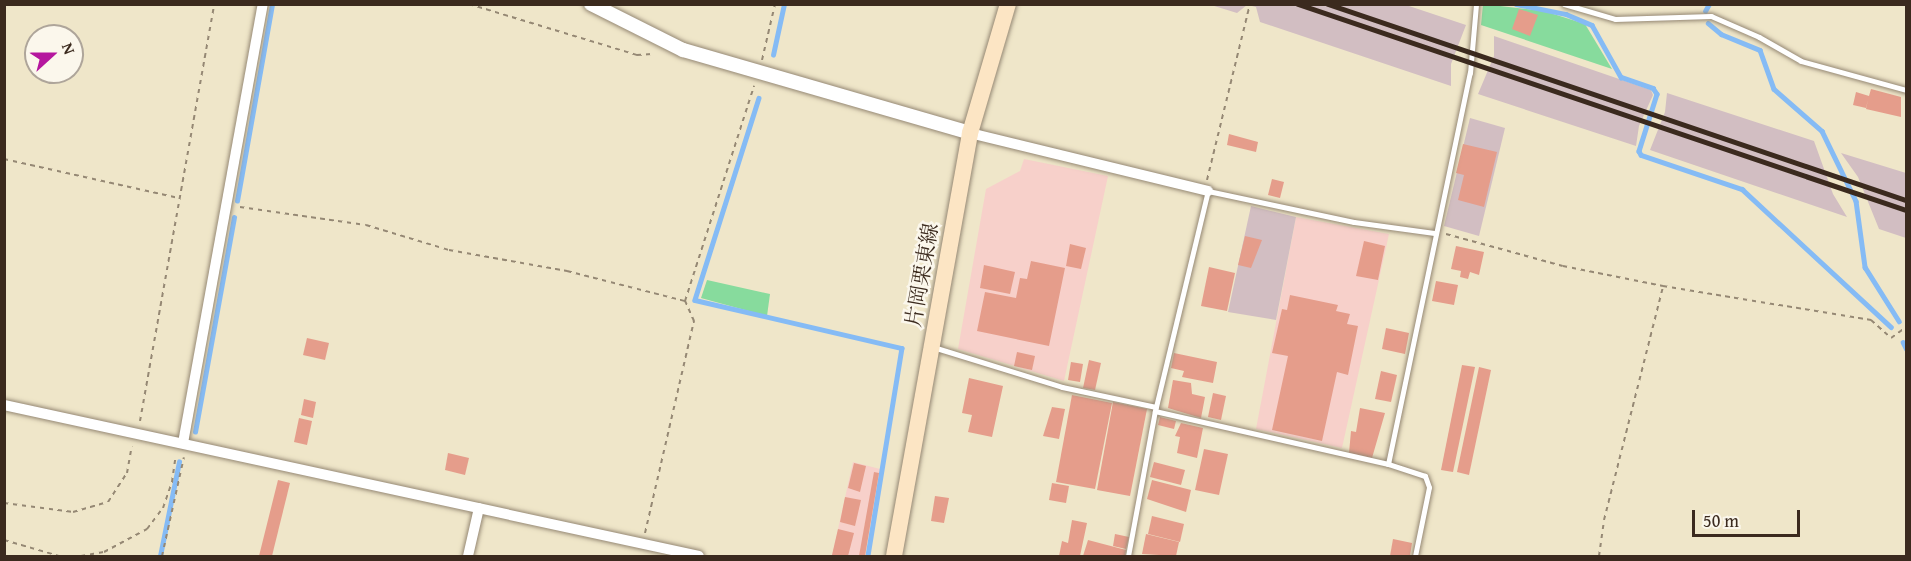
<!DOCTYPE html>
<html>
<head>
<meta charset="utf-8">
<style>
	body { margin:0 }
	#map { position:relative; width:1911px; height:561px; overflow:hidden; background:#efe6c9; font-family:"Gentium Book Plus","Noto Serif JP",serif }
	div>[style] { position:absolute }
	.built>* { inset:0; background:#f7d0ca }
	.industrial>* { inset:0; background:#d2bec2 }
	.green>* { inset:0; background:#87db9d }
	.stream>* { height:4.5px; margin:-2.25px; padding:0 2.25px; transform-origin:2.25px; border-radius:2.25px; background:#85bbf5 }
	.building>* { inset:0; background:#e59d8b }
	.path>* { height:2px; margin-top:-1px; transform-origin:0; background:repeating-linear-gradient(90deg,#958874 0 4.5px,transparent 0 9px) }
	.roads { filter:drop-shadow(0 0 2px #958874) drop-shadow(0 0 2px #958874) }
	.service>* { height:5px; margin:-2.5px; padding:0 2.5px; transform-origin:2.5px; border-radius:2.5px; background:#fff }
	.minor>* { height:10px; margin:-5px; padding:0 5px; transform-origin:5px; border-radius:5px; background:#fff }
	.tertiary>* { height:14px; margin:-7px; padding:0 7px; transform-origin:7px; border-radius:7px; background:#fff }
	.secondary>* { height:16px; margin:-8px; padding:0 8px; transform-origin:8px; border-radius:8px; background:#fce5c4 }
	.rail>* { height:4.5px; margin:-2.25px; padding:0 2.25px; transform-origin:2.25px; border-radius:2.25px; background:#3b2a1e }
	span { translate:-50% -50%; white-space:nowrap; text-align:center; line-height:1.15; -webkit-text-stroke:5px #fbf7ec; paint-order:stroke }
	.street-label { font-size:21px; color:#3b2a1e }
	.frame { position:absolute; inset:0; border:6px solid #3b2a1e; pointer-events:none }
	.north { position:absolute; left:24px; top:24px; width:60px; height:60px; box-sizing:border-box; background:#fbf7ec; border:2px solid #aea59a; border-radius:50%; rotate:69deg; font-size:16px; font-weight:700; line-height:24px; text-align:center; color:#3b2a1e }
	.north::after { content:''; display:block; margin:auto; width:21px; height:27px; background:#b5179e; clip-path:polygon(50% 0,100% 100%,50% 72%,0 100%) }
	.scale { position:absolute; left:1692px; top:510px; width:108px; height:27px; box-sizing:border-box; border:3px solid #3b2a1e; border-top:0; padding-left:8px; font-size:18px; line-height:21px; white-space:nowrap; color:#3b2a1e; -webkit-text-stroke:4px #fbf7ec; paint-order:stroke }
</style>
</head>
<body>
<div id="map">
	<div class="built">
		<div style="clip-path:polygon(1024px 159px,1108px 176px,1064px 381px,958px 349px,986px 189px,1020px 171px)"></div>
		<div style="clip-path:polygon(1296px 217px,1389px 234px,1342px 448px,1256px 429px)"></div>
		<div style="clip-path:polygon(853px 462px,880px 469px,865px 556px,832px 556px)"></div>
	</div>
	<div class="industrial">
		<div style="clip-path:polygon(1211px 5px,1247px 4px,1247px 5px,1237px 13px)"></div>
		<div style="clip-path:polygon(1248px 5px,1406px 5px,1466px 25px,1451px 64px,1451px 86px,1260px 22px,1256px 7px)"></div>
		<div style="clip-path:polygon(1494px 36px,1651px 90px,1653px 95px,1639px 126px,1636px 146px,1478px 94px,1494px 56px)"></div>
		<div style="clip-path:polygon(1667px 93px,1814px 141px,1833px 194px,1847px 217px,1650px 150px,1665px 112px)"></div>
		<div style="clip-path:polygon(1470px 118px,1505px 128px,1479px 236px,1444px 226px)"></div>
		<div style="clip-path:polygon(1841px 153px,1906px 173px,1906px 238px,1879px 229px,1858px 177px)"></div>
		<div style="clip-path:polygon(1251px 206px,1296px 217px,1276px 320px,1228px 312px)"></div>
	</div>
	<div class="green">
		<div style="clip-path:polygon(1483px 4px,1544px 11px,1585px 24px,1612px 69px,1481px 25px)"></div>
		<div style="clip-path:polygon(707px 280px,770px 294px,767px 316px,701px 298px)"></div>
	</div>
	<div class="stream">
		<div style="left:1516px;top:4px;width:51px;rotate:11.3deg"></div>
		<div style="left:1566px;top:14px;width:28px;rotate:23deg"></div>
		<div style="left:1592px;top:25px;width:60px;rotate:60.9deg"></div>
		<div style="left:1621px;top:77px;width:34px;rotate:19deg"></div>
		<div style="left:1653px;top:88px;width:7px;rotate:56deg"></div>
		<div style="left:1657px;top:94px;width:60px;rotate:107.5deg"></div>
		<div style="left:1639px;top:151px;width:4px;rotate:63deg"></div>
		<div style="left:1641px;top:155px;width:107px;rotate:18.6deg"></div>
		<div style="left:1742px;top:189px;width:203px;rotate:42.8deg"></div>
		<div style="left:1705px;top:11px;width:8px;rotate:-60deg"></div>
		<div style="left:1708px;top:23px;width:17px;rotate:40deg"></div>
		<div style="left:1721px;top:34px;width:42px;rotate:22.3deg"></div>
		<div style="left:1760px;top:50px;width:41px;rotate:70.3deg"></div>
		<div style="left:1774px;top:89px;width:64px;rotate:41.2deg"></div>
		<div style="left:1822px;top:131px;width:78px;rotate:64.1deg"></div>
		<div style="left:1856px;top:201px;width:67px;rotate:82.2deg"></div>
		<div style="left:1865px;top:267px;width:64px;rotate:57.8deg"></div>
		<div style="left:773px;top:55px;width:52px;rotate:-77.8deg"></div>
		<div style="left:759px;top:98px;width:212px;rotate:107.6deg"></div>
		<div style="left:695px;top:300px;width:212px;rotate:13.1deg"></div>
		<div style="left:902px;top:348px;width:211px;rotate:99.3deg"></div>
		<div style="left:237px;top:201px;width:200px;rotate:-79.9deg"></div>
		<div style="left:1903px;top:342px;width:7px;rotate:63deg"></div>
		<div style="left:195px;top:432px;width:218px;rotate:-79.7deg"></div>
		<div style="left:160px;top:556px;width:96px;rotate:-78.6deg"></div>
	</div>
	<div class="building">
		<div style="clip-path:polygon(1519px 9px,1538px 15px,1530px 36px,1512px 29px)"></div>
		<div style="clip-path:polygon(1871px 89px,1901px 97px,1901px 117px,1866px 109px,1868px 100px,1866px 108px,1853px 105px,1856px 92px,1869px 96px)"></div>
		<div style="clip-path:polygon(1229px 134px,1258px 142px,1256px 152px,1227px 145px)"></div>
		<div style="clip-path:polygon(1463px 144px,1497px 152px,1484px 207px,1458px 200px,1464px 175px,1456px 173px)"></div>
		<div style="clip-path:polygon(1272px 179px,1284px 182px,1280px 198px,1268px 195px)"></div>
		<div style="clip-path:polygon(1245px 236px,1262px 240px,1251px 268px,1238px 265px)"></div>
		<div style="clip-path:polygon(1364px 241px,1385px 246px,1378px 280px,1356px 276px)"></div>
		<div style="clip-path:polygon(1070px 244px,1086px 248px,1081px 269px,1066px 266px)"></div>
		<div style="clip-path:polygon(1456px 246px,1484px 252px,1479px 275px,1470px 272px,1468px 279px,1460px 277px,1461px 271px,1451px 269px)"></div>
		<div style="clip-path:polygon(1031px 261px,1065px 268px,1049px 346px,977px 331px,985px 292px,1016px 298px,1020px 278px,1027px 279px)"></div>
		<div style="clip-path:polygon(984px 265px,1015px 272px,1010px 294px,980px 288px)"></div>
		<div style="clip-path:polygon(1209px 267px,1235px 273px,1227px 311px,1201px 306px)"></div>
		<div style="clip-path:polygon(1436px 281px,1458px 285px,1454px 305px,1432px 301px)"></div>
		<div style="clip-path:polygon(1290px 295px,1338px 305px,1336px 311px,1350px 314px,1347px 324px,1358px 326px,1348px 375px,1337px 372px,1322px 441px,1272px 430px,1288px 356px,1272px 353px,1282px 309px,1287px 310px)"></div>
		<div style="clip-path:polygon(1386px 328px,1409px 333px,1405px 354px,1382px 349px)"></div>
		<div style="clip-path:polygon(307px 338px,329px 343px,325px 360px,303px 355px)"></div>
		<div style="clip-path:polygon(1017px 352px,1035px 356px,1032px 370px,1014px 366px)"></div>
		<div style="clip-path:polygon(1174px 353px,1217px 362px,1213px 383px,1182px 377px,1184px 371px,1171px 368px)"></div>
		<div style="clip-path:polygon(1089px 360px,1101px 363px,1095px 390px,1083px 388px)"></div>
		<div style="clip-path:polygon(1071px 362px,1083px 364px,1080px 382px,1068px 380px)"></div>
		<div style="clip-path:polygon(1462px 365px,1475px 367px,1453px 472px,1441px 470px)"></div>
		<div style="clip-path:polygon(1479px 367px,1491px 370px,1469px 475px,1457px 472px)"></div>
		<div style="clip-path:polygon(1381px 371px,1397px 375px,1391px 402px,1375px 399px)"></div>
		<div style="clip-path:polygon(969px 378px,1003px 386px,992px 437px,968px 432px,972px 415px,962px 413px)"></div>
		<div style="clip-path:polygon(1173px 380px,1191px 383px,1192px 394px,1205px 397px,1201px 418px,1168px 408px)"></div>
		<div style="clip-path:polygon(1213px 393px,1226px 396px,1221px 420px,1208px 417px)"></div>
		<div style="clip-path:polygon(1072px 395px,1112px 403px,1095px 489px,1056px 482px)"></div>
		<div style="clip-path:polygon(304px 399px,316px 402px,313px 418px,301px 415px)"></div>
		<div style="clip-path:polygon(1113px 402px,1147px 409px,1130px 496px,1097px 490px)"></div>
		<div style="clip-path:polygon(1052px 407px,1065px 409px,1059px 439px,1043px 436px)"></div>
		<div style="clip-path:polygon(1360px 408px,1385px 413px,1372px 458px,1349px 453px,1351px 431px,1356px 432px)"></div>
		<div style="clip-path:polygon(1160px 417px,1176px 421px,1174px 429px,1158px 425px)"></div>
		<div style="clip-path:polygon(299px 418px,312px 421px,307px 445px,294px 442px)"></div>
		<div style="clip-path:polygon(1181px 423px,1203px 428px,1197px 458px,1177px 453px,1180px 437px,1175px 436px)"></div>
		<div style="clip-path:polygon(1204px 449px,1228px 454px,1219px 495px,1195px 490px)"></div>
		<div style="clip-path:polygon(448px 453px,469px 458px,465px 475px,445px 470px)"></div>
		<div style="clip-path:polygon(1154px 462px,1185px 470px,1181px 485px,1150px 477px)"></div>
		<div style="clip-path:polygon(854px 463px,866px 466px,860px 492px,848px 488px)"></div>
		<div style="clip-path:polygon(874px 472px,879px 473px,865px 556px,859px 556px)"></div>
		<div style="clip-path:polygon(278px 480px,290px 483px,272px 556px,259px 556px)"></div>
		<div style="clip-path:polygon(1152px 480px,1191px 490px,1186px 512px,1147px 499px)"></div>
		<div style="clip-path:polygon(1052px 483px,1069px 486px,1066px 503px,1049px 500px)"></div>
		<div style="clip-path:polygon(935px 496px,949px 498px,944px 523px,931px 521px)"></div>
		<div style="clip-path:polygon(845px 497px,861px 500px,855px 526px,840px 522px)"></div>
		<div style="clip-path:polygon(1152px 516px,1184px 524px,1180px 542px,1148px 534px)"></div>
		<div style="clip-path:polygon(1072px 520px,1087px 523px,1080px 556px,1059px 556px,1062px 541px,1068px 543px)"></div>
		<div style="clip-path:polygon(838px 529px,854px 533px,848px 556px,832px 555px)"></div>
		<div style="clip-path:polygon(1115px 534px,1129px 537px,1126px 549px,1113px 546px)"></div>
		<div style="clip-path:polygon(1146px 534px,1179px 542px,1176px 556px,1142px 554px)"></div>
		<div style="clip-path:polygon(1393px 539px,1412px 543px,1410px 556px,1390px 556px)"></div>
		<div style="clip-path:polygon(1088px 540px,1126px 550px,1125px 556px,1083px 556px)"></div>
	</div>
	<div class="path">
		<div style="left:469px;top:4px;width:176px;rotate:16.9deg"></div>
		<div style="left:637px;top:55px;width:15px;rotate:-4deg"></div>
		<div style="left:762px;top:60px;width:57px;rotate:-76.9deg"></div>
		<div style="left:4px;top:159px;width:179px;rotate:12.6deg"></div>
		<div style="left:1207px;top:180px;width:181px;rotate:-76.3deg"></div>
		<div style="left:240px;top:207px;width:127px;rotate:8.1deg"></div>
		<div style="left:366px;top:225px;width:87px;rotate:16.8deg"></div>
		<div style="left:449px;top:250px;width:120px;rotate:10.1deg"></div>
		<div style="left:567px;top:271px;width:122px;rotate:14.3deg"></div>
		<div style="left:1446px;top:234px;width:121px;rotate:15.3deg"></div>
		<div style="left:1563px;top:266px;width:102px;rotate:11.3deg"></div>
		<div style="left:1663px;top:286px;width:211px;rotate:9.3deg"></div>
		<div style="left:1871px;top:320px;width:27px;rotate:42deg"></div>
		<div style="left:1891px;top:338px;width:19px;rotate:-36deg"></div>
		<div style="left:140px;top:421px;width:424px;rotate:-79.9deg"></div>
		<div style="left:4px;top:503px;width:70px;rotate:7.4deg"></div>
		<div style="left:73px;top:512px;width:36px;rotate:-16deg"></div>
		<div style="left:108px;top:502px;width:35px;rotate:-57deg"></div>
		<div style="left:127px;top:473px;width:27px;rotate:-80deg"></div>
		<div style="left:645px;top:533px;width:218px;rotate:-77deg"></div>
		<div style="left:694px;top:321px;width:22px;rotate:-114deg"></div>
		<div style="left:685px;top:301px;width:226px;rotate:-72.2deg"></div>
		<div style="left:4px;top:540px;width:57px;rotate:16.2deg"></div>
		<div style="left:81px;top:556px;width:23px;rotate:-10deg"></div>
		<div style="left:104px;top:552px;width:49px;rotate:-28.1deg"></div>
		<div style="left:147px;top:529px;width:26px;rotate:-53deg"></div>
		<div style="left:163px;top:508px;width:28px;rotate:-71deg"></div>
		<div style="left:172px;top:482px;width:27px;rotate:-82deg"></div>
		<div style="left:162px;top:556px;width:101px;rotate:-77.5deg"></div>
		<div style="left:1599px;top:556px;width:36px;rotate:-82deg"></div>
		<div style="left:1604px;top:520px;width:241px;rotate:-75.8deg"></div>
	</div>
	<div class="roads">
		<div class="service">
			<div style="left:1564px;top:4px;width:53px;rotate:16.4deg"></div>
			<div style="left:1615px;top:19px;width:96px;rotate:-1.8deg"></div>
			<div style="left:1711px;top:16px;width:52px;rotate:23.6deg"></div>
			<div style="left:1759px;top:37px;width:48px;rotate:29.7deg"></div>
			<div style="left:1801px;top:61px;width:109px;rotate:15.4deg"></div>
			<div style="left:933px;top:347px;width:135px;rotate:17.2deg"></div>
			<div style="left:1062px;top:387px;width:96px;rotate:12deg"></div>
			<div style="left:1155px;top:411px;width:239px;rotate:12.8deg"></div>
			<div style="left:1128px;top:556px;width:147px;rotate:-79.5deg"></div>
			<div style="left:1155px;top:411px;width:226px;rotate:-76.5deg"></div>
			<div style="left:1208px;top:191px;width:149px;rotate:12deg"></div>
			<div style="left:1354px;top:222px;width:81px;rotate:7.8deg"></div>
			<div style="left:1415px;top:556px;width:70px;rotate:-78.5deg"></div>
			<div style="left:1429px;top:487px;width:12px;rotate:-110deg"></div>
			<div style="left:1425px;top:476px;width:39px;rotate:-162deg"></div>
			<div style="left:1388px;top:464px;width:400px;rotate:-78.2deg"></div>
			<div style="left:1470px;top:73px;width:69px;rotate:-85deg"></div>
		</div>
		<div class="minor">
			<div style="left:970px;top:133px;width:245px;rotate:13.7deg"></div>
			<div style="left:4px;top:405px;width:711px;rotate:12.26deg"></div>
			<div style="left:183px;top:443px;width:446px;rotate:-79.7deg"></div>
			<div style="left:468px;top:556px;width:49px;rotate:-77.1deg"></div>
		</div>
		<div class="tertiary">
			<div style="left:591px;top:4px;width:103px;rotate:26.6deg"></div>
			<div style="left:683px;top:50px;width:299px;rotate:16.1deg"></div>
		</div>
		<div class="secondary">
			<div style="left:894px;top:556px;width:430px;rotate:-79.8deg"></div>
			<div style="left:970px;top:133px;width:134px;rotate:-73.6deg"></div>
		</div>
	</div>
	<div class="rail">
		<div style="left:1298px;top:4px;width:642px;rotate:18.72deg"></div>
		<div style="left:1328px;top:4px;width:610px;rotate:18.73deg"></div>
	</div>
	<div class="street-label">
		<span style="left:922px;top:275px;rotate:-80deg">片岡栗東線</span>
	</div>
	<div class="frame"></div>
	<div class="north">N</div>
	<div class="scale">50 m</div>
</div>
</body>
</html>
